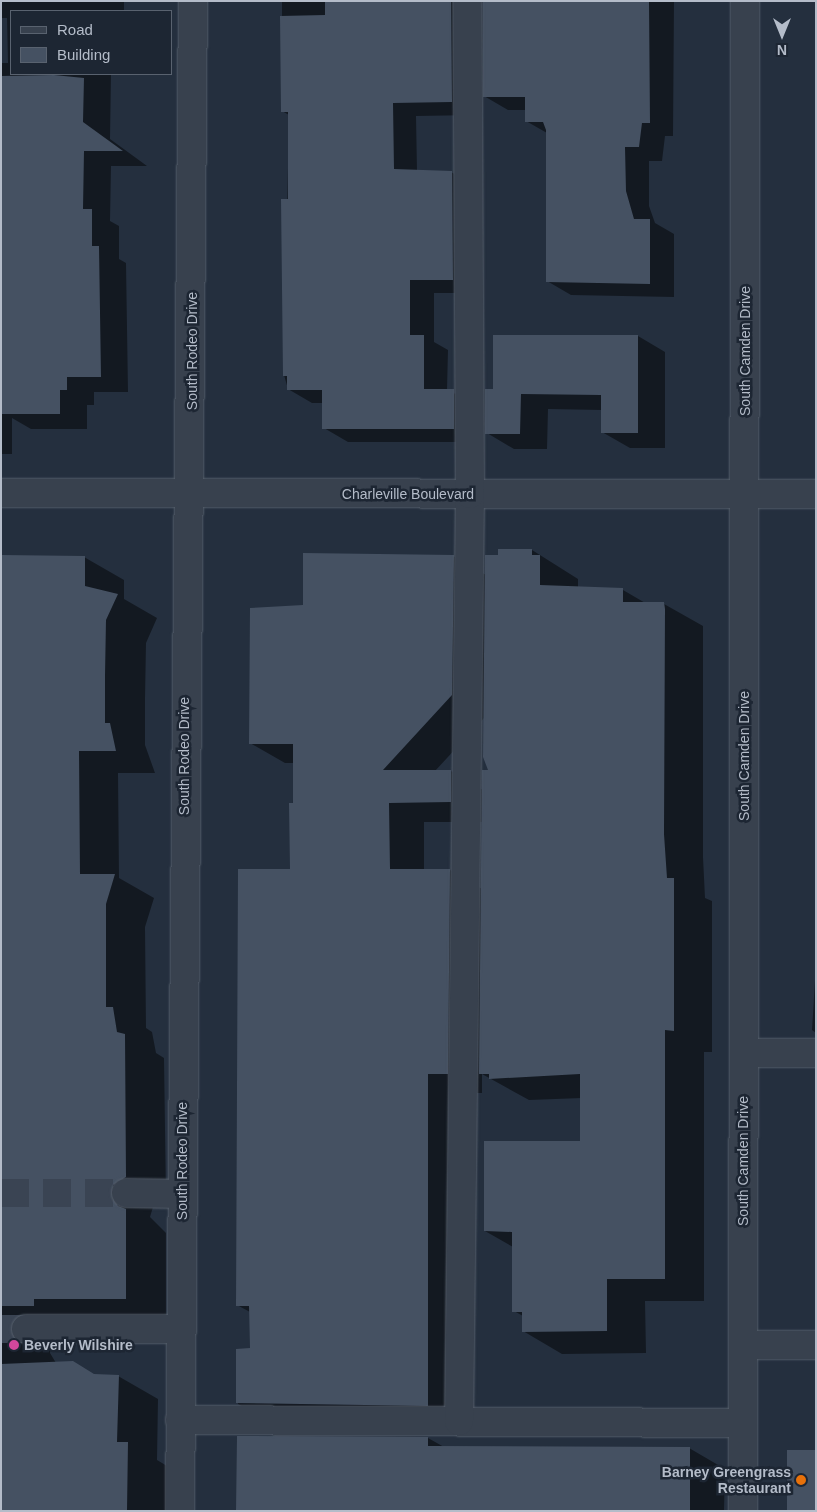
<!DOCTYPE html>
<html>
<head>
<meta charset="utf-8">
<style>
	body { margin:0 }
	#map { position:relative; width:817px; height:1512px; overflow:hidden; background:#242f3e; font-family:Arial,sans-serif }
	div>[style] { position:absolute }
	.shadow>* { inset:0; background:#0007 }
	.building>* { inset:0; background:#455162 }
	.minor-tunnel>* { height:28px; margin-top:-14px; transform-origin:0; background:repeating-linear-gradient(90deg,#3a4453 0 28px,transparent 0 42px) }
	.roads { filter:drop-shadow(0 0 1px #565f6c) drop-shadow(0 0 1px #565f6c) }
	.minor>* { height:28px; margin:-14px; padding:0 14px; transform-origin:14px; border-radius:14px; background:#38414e }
	.dots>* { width:14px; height:14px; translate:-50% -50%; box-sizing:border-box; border:2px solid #1d2633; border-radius:50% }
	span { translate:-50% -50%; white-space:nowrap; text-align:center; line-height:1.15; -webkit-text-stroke:5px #1d2633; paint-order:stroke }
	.street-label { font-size:14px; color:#b4bcc9 }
	.poi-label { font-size:14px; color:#b4bcc9; font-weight:700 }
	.left { translate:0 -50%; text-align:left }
	.right { translate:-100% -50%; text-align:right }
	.frame { position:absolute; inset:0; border:2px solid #b4bcc9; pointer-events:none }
	.legend { position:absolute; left:10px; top:10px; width:162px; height:65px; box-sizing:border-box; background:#1d2633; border:1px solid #59626f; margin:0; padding:6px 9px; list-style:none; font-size:15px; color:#b4bcc9 }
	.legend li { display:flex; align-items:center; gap:10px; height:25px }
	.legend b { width:25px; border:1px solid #59626f }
	.north { position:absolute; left:757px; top:10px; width:50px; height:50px; -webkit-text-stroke:4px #1d2633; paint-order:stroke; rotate:180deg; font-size:14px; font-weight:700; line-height:20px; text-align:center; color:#b4bcc9 }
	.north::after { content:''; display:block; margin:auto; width:18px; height:22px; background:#b4bcc9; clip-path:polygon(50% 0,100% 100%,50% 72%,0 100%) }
</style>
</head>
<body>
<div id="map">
	<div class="shadow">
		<div style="clip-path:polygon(1px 1px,124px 1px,124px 11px,11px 11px,11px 74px,111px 74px,110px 139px,147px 166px,111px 166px,110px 221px,119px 226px,119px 259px,126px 263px,128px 392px,94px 392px,94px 405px,87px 405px,87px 429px,31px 429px,12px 418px,12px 454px,1px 454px,1px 63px,8px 63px,7px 18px,1px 18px)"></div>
		<div style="clip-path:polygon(282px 1px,483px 1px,475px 15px,476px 115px,416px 116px,417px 171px,451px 172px,475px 186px,476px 293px,434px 293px,434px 342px,448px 350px,447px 390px,477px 404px,478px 442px,348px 442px,324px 428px,324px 403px,312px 403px,288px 389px,284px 375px,289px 115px,282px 111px)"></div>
		<div style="clip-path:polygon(484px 1px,674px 1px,673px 136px,665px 136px,662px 161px,649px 161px,649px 206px,655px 223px,674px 234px,674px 297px,571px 295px,547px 281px,547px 133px,526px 121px,526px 110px,508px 110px,484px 96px)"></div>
		<div style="clip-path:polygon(638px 336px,665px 352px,665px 448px,630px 448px,602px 432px,602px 410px,548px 409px,547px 449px,514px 449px,487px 433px,494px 390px)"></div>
		<div style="clip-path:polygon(815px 549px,816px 549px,816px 965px)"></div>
		<div style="clip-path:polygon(evenodd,532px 550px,578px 579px,578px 588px,623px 590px,647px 604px,664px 604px,703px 626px,703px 857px,705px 898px,712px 901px,712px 1052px,704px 1052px,704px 1301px,645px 1301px,646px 1353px,562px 1354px,523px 1331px,523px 1316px,514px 1311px,513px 1247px,485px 1231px,582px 1143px,582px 1098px,529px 1100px,482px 1074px,482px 1093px,463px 1093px,463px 1425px,273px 1424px,238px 1404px,237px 1350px,252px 1349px,250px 1312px,237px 1305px,291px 870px,294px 763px,285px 763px,250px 743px,304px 606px,453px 556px,486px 575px,499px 556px,532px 550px,484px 718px,490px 771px,483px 790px,451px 771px,435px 771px,484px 718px,532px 550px,424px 822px,483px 822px,482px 889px,450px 870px,424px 870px,424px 822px)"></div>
		<div style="clip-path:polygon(1px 556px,84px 557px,124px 580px,124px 599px,157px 618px,146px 643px,145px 699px,145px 745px,155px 773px,118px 773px,119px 878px,154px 898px,145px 927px,146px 1028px,152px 1032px,156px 1053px,164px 1058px,166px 1200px,153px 1207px,150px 1217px,166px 1233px,166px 1321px,65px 1336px,52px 1343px,50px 1353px,56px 1363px,94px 1375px,118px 1376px,158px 1399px,157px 1460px,167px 1466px,167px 1511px,1px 1511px)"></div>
		<div style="clip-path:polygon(816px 965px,816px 1033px,812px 1030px)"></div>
		<div style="clip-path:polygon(428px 1438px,444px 1447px,689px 1448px,725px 1469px,724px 1511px,238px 1511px)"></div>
	</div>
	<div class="building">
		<div style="clip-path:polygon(325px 1px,451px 1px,452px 102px,393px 103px,394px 169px,452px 171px,453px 280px,410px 280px,410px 335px,424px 335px,424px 389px,454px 389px,454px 429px,322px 429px,322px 390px,287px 390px,287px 376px,283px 376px,281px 199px,288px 199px,288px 112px,281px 112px,280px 16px,325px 15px)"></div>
		<div style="clip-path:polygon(483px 1px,649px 1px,650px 123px,642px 123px,639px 147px,625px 147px,626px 191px,634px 219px,650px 219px,650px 284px,546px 282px,546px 130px,543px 122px,525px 122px,525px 97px,483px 97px)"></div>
		<div style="clip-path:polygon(54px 75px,84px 78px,83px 122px,123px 151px,84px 151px,83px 209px,92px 209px,92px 246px,99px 246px,101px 377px,67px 377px,67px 390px,60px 390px,60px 414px,1px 414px,1px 76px)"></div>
		<div style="clip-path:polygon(493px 335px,638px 335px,638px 433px,601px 433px,601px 395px,521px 394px,520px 434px,485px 434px,485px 389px,493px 389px)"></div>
		<div style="clip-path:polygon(498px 549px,532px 549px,532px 555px,540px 555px,540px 585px,623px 588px,623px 602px,664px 602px,665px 609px,664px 834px,667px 878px,674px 878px,674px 1031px,665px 1030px,665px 1279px,607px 1279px,607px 1331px,522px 1332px,522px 1312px,512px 1312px,512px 1232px,484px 1231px,484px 1141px,580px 1141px,580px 1074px,489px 1079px,489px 1074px,479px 1074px,482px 770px,488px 770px,483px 757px,485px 555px,498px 555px)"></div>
		<div style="clip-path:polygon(303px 553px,454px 555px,452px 695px,383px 770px,451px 770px,451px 802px,389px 803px,390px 869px,450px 869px,448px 1074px,428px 1074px,428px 1406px,236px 1403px,236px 1349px,250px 1348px,249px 1306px,236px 1306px,238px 869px,290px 869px,289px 803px,293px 803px,293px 744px,249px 744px,250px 608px,303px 605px)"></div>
		<div style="clip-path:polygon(1px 555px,85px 556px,85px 586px,118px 594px,106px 620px,105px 676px,105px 723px,110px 723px,116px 751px,79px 751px,80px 874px,115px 874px,106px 904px,106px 1007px,113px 1007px,117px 1032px,125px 1034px,126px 1177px,113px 1185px,110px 1193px,118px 1206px,126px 1209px,126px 1299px,34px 1299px,34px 1306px,1px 1306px)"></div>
		<div style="clip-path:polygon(73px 1361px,94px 1374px,119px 1375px,117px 1442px,128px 1442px,127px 1511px,1px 1511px,1px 1364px)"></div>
		<div style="clip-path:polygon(237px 1436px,428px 1437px,428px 1446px,690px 1447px,690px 1511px,236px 1511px)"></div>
		<div style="clip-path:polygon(787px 1450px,816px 1450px,816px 1511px,787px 1511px)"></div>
	</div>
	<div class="minor-tunnel">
		<div style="left:1px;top:1193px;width:125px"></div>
		<div style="left:1px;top:1329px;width:25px"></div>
	</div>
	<div class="roads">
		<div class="minor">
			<div style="left:1px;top:493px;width:815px;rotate:0.07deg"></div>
			<div style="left:744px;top:1053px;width:72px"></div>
			<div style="left:126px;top:1193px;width:56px;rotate:1deg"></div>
			<div style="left:26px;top:1329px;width:155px"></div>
			<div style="left:743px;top:1345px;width:73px"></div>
			<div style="left:180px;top:1420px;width:563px;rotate:0.31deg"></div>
			<div style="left:459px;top:1421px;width:927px;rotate:-89.32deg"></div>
			<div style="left:470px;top:494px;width:493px;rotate:-90.3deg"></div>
			<div style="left:180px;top:1511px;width:1510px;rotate:-89.51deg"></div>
			<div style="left:743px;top:1511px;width:1510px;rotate:-89.92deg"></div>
		</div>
	</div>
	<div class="dots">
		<div style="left:14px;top:1345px;background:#d1479c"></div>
		<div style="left:801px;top:1480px;background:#e8710a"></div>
	</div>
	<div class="street-label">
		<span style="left:192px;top:351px;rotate:-90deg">South Rodeo Drive</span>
		<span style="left:745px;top:351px;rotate:-90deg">South Camden Drive</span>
		<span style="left:408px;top:494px">Charleville Boulevard</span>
		<span style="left:184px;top:756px;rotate:-90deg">South Rodeo Drive</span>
		<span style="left:744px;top:756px;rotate:-90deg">South Camden Drive</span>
		<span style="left:182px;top:1161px;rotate:-90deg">South Rodeo Drive</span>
		<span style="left:743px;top:1161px;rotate:-90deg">South Camden Drive</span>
	</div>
	<div class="poi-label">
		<span class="left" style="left:24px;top:1345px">Beverly Wilshire</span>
		<span class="right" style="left:791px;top:1480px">Barney Greengrass<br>Restaurant</span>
	</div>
	<div class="frame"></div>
	<ul class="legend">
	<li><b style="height:6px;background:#38414e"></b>Road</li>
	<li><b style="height:14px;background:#455162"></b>Building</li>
	</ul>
	<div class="north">N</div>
</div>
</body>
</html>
